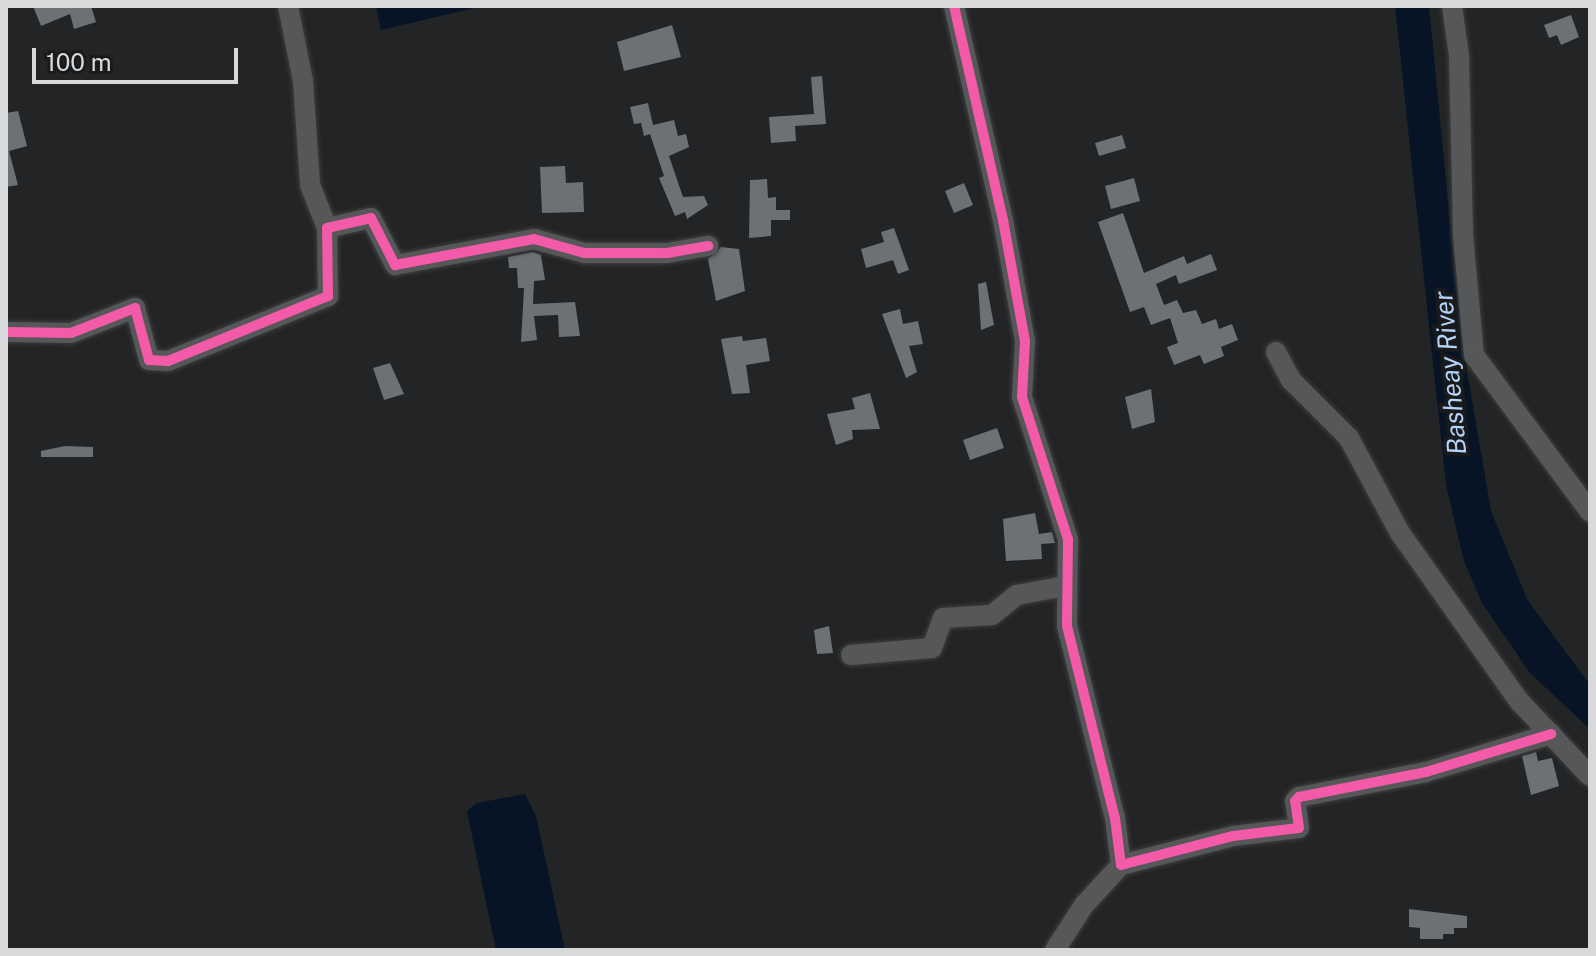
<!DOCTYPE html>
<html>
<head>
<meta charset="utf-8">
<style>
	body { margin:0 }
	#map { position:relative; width:1596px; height:956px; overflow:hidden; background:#232425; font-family:"Public Sans",sans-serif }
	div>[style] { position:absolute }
	.water>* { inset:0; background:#061425 }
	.building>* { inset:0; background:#6c7176 }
	.roads { filter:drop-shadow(0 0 2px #3d3e3f) drop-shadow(0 0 2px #3d3e3f) }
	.minor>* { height:20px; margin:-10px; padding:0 10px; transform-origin:10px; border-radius:10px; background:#565758 }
	.cycleway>* { height:10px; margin:-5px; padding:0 5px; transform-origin:5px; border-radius:5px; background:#f35aa7 }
	span { translate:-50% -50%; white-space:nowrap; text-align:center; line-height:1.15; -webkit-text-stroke:8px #181a1c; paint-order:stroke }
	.water-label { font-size:26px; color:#b5d3f8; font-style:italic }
	.frame { position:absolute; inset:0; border:8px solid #d7d9da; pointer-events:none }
	.scale { position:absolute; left:32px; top:48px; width:206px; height:36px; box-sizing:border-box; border:4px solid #d7d9da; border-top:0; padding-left:10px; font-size:24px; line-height:28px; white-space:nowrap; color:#d7d9da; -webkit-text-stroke:6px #181a1c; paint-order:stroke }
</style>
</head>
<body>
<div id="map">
	<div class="water">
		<div style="clip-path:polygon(376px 6px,483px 6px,381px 30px)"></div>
		<div style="clip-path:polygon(1395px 6px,1429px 6px,1461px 336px,1491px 511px,1528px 601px,1590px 685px,1590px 729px,1530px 673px,1482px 603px,1464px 561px,1446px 485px)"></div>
		<div style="clip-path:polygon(525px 794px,536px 816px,565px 950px,496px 950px,467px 811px,477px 803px)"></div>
	</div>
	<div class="building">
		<div style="clip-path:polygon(33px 6px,91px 6px,96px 22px,74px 29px,70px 14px,41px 26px)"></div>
		<div style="clip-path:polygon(1571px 15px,1579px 37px,1561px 45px,1557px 35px,1549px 38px,1544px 25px)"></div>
		<div style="clip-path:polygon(672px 25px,681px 57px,624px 71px,617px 42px)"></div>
		<div style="clip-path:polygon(822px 76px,826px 124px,795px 126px,796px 141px,771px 143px,769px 117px,814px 114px,811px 77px)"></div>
		<div style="clip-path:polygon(648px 103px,653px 125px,674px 120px,678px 136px,686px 134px,689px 147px,669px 156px,683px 197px,704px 196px,708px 205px,687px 219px,685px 212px,675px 216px,659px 178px,664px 176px,650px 134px,644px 136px,641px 123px,634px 124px,630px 107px)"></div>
		<div style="clip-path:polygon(18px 111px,27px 146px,9px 151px,18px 185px,6px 187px,6px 113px)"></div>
		<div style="clip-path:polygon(1122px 135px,1126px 148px,1099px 156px,1095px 143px)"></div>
		<div style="clip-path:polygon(565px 166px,566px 183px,583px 182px,584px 212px,542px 213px,540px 167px)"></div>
		<div style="clip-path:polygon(1134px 178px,1140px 201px,1111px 209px,1105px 186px)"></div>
		<div style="clip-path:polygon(767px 179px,768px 198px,776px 197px,776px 210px,790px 210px,790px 220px,771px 220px,771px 236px,749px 238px,750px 180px)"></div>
		<div style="clip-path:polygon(964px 183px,973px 205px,954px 213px,945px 191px)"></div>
		<div style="clip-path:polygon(1123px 213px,1144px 273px,1184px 256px,1187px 264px,1211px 254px,1217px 270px,1179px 284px,1176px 275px,1156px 284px,1164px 305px,1177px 300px,1183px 313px,1196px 310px,1202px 324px,1216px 319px,1219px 329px,1232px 324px,1238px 340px,1221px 347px,1224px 356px,1204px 364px,1200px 355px,1174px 365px,1167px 347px,1178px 343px,1170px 318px,1151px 325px,1144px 307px,1130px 312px,1098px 222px)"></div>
		<div style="clip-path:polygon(894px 228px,909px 270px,898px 274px,893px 260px,866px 268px,861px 249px,884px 242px,881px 232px)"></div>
		<div style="clip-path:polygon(721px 247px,739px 249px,745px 291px,716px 301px,708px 259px)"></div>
		<div style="clip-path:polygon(533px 252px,541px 255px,545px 280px,534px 281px,533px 304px,575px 302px,580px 336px,559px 337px,558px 315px,534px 316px,537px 340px,521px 342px,524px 288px,518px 288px,517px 268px,509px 268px,508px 257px)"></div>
		<div style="clip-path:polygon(986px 282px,994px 325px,981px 330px,978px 284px)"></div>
		<div style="clip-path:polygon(900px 309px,903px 324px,918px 321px,923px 344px,909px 346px,917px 372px,906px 378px,882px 314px)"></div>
		<div style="clip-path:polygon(742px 336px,743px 341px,766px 338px,770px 361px,746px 365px,750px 393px,732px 394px,721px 339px)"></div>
		<div style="clip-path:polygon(390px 363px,404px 394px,384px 400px,373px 368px)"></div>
		<div style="clip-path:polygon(1151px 389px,1155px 422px,1132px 429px,1125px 397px)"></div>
		<div style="clip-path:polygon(870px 393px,880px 429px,852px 430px,853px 439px,836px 445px,827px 414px,855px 409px,852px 398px)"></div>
		<div style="clip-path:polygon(997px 428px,1004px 448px,970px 460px,963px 440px)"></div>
		<div style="clip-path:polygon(65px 446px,93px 447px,93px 457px,41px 457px,41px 451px)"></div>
		<div style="clip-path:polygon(1035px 513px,1039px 534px,1052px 532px,1055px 543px,1041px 544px,1042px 559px,1006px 561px,1003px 519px)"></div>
		<div style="clip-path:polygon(829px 626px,833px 653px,817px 654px,814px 630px)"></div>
		<div style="clip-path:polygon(1536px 752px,1538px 761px,1552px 758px,1559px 786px,1531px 795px,1522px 756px)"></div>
		<div style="clip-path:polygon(1409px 909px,1467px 916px,1467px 928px,1454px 928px,1454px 934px,1443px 934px,1443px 939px,1420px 939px,1420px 928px,1409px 927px)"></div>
	</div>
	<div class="roads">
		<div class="minor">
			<div style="left:288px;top:6px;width:76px;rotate:78.7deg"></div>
			<div style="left:303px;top:81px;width:104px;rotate:86.1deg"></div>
			<div style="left:310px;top:185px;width:46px;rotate:68.4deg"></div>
			<div style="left:954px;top:6px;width:220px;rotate:77.1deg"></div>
			<div style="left:1003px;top:220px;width:123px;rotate:79.7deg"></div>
			<div style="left:1025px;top:341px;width:56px;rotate:93.1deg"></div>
			<div style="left:1022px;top:397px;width:149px;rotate:72.1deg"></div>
			<div style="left:1068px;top:539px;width:87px;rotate:90.7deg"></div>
			<div style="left:1067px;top:626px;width:198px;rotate:76deg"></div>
			<div style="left:1115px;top:818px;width:47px;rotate:82.7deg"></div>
			<div style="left:1121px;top:865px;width:116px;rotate:-14.5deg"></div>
			<div style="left:1233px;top:836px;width:66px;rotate:-6.9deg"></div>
			<div style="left:1299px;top:828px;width:27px;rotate:-98deg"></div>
			<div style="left:1295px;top:801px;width:6px;rotate:-45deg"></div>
			<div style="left:1299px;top:797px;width:129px;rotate:-11.1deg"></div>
			<div style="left:1426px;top:772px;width:131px;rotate:-16.9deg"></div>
			<div style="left:1452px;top:6px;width:50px;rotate:82deg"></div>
			<div style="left:1459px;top:56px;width:179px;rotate:88.7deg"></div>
			<div style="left:1463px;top:235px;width:121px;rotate:84.8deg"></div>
			<div style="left:1474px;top:355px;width:195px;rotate:53.5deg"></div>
			<div style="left:6px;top:332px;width:65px;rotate:0.9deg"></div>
			<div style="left:71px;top:333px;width:69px;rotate:-21.3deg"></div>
			<div style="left:135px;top:308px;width:54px;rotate:74.9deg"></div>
			<div style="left:149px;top:360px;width:19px;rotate:3deg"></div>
			<div style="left:168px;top:361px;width:173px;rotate:-22.1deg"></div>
			<div style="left:328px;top:296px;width:68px;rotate:-90.8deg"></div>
			<div style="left:327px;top:228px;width:45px;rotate:-12.8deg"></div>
			<div style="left:371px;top:218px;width:53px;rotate:62.9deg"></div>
			<div style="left:395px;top:265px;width:141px;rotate:-10.6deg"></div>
			<div style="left:534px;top:239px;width:52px;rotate:15.6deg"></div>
			<div style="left:584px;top:253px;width:83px"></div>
			<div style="left:667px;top:253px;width:42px;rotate:-9.7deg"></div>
			<div style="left:1276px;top:352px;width:32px;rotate:62deg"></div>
			<div style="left:1291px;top:380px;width:82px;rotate:45deg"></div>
			<div style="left:1349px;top:438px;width:108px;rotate:61.8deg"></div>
			<div style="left:1400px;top:533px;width:206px;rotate:54.7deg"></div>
			<div style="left:1519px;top:701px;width:103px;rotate:46.6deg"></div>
			<div style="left:851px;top:655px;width:81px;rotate:-4.9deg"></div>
			<div style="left:932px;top:648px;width:32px;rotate:-70deg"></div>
			<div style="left:943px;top:618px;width:49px;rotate:-3.5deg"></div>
			<div style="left:992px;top:615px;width:32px;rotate:-39deg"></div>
			<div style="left:1017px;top:595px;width:49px;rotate:-10.6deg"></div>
			<div style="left:1055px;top:950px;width:54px;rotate:-57.2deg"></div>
			<div style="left:1084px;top:905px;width:54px;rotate:-47.2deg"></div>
		</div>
	</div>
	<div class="cycleway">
		<div style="left:954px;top:6px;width:220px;rotate:77.1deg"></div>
		<div style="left:1003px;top:220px;width:123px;rotate:79.7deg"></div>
		<div style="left:1025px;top:341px;width:56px;rotate:93.1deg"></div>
		<div style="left:1022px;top:397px;width:149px;rotate:72.1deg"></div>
		<div style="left:1068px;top:539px;width:87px;rotate:90.7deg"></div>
		<div style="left:1067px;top:626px;width:198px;rotate:76deg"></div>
		<div style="left:1115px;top:818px;width:47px;rotate:82.7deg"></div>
		<div style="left:1121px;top:865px;width:116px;rotate:-14.5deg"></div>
		<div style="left:1233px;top:836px;width:66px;rotate:-6.9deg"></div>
		<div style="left:1299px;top:828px;width:27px;rotate:-98deg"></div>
		<div style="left:1295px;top:801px;width:6px;rotate:-45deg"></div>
		<div style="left:1299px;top:797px;width:129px;rotate:-11.1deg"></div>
		<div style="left:1426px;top:772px;width:131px;rotate:-16.9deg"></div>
		<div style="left:6px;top:332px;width:65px;rotate:0.9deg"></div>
		<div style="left:71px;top:333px;width:69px;rotate:-21.3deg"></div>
		<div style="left:135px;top:308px;width:54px;rotate:74.9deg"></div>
		<div style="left:149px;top:360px;width:19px;rotate:3deg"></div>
		<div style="left:168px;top:361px;width:173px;rotate:-22.1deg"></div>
		<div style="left:328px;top:296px;width:68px;rotate:-90.8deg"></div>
		<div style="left:327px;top:228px;width:45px;rotate:-12.8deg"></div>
		<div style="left:371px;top:218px;width:53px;rotate:62.9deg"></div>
		<div style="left:395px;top:265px;width:141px;rotate:-10.6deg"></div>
		<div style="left:534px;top:239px;width:52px;rotate:15.6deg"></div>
		<div style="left:584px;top:253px;width:83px"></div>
		<div style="left:667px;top:253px;width:42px;rotate:-9.7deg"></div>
	</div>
	<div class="water-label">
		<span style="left:1450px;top:373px;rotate:-95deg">Basheay River</span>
	</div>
	<div class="frame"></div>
	<div class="scale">100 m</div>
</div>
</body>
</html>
